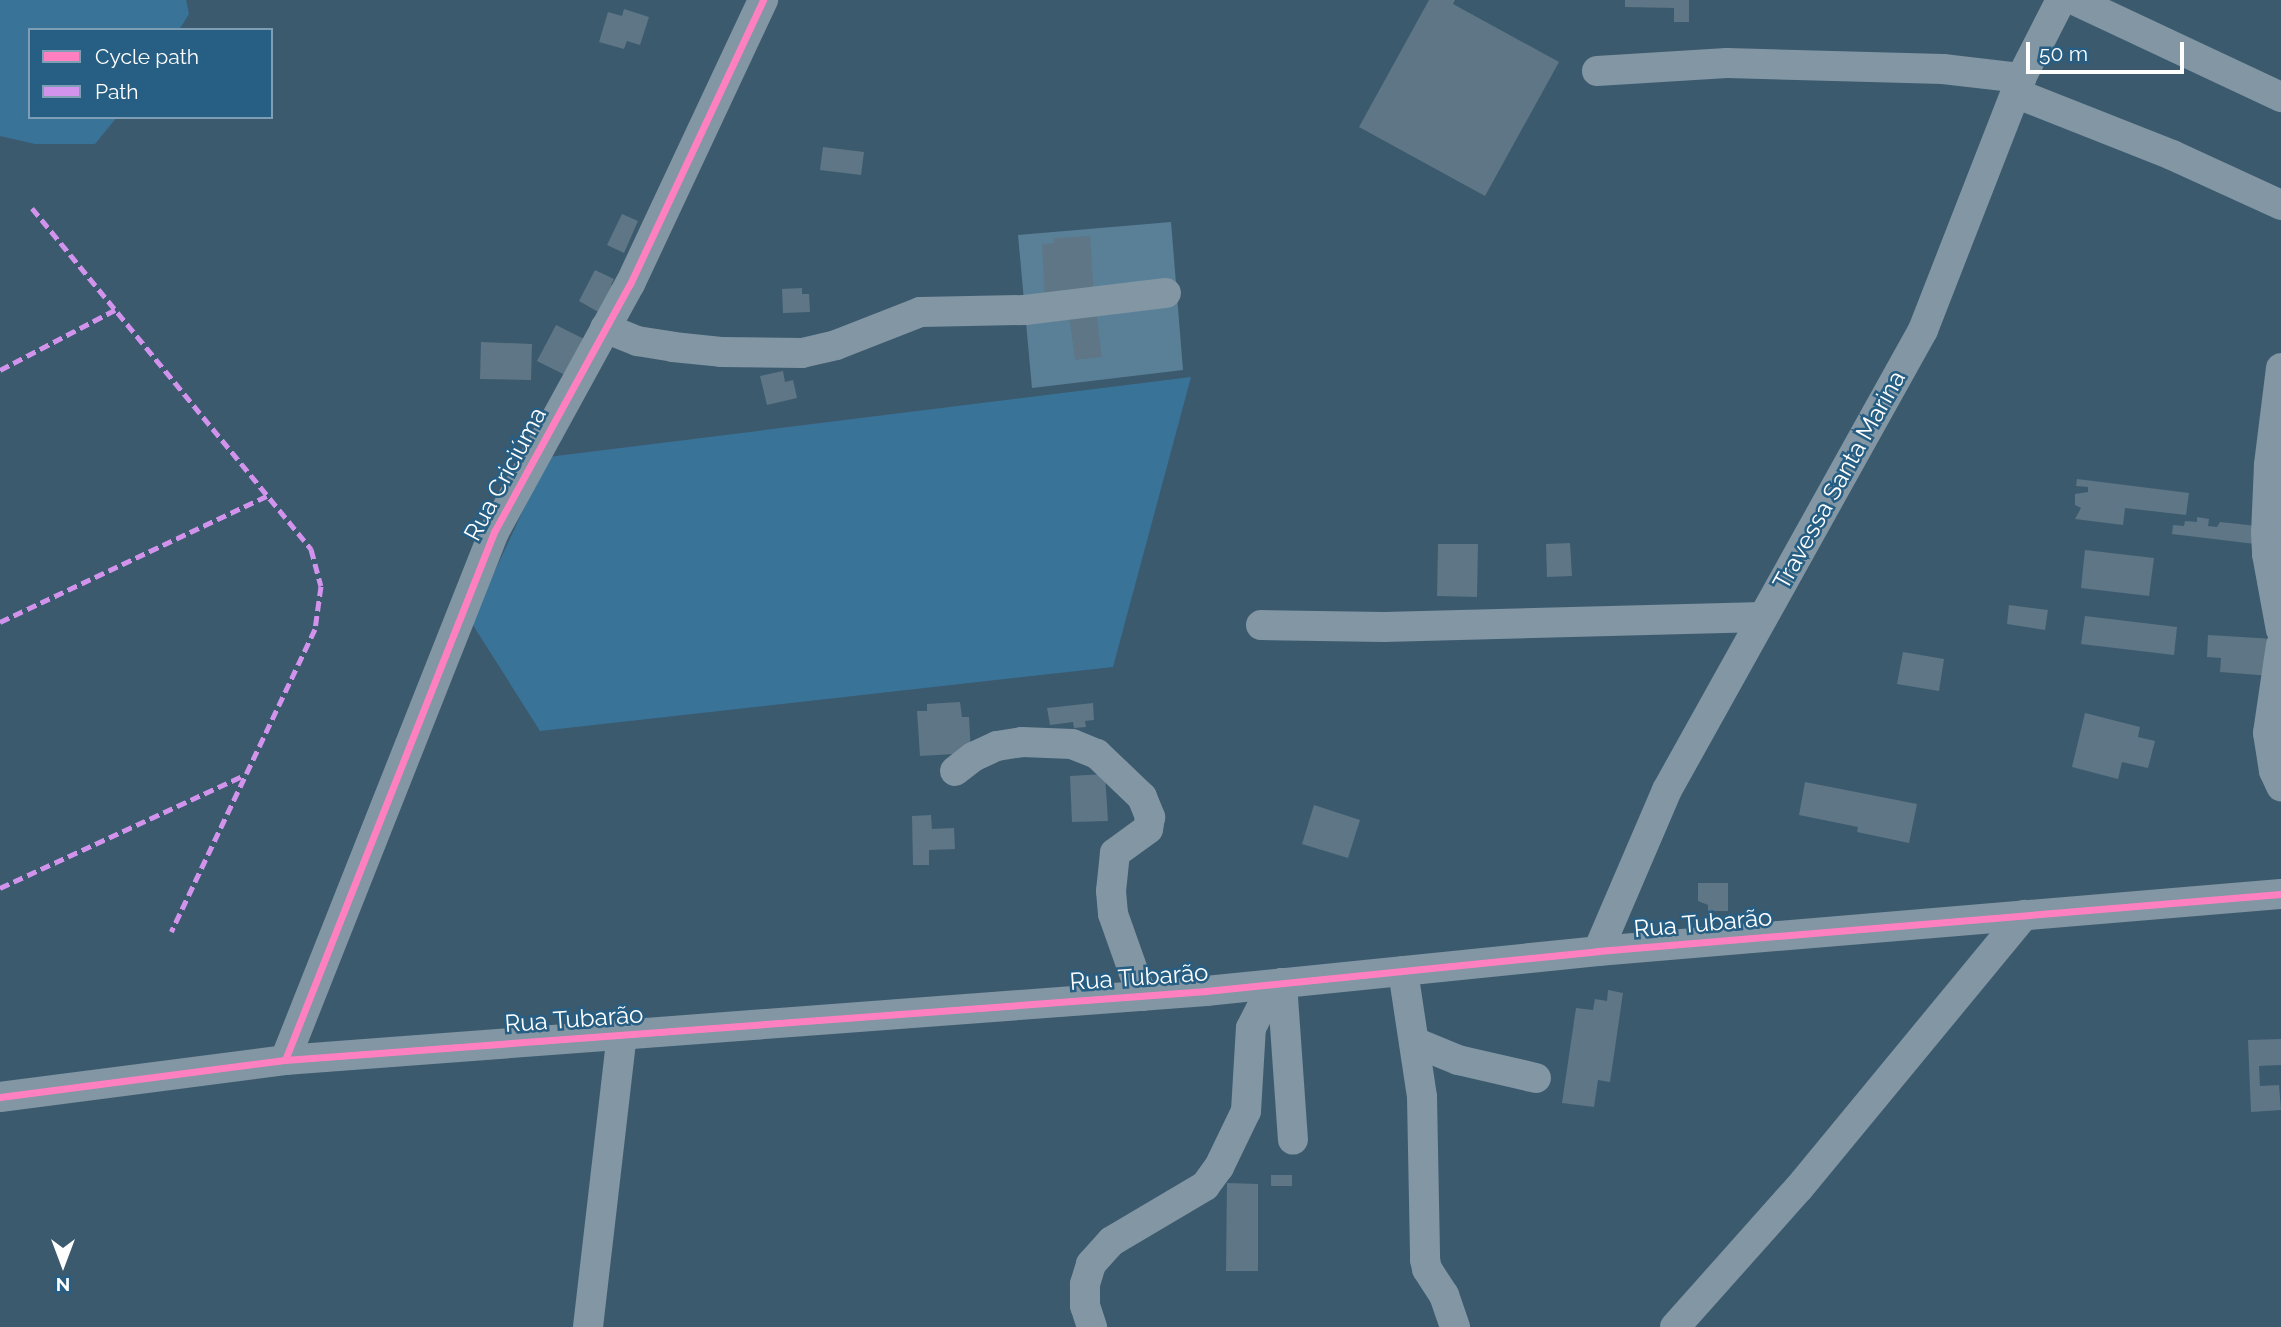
<!DOCTYPE html>
<html>
<head>
<meta charset="utf-8">
<style>
	body { margin:0 }
	#map { position:relative; width:2281px; height:1327px; overflow:hidden; background:#3c5a6e; font-family:Raleway,sans-serif }
	div>[style] { position:absolute }
	.green>* { inset:0; background:#397398 }
	.water>* { inset:0; background:#5a8098 }
	.building>* { inset:0; background:#5e7685 }
	.minor>* { height:30px; margin:-15px; padding:0 15px; transform-origin:15px; border-radius:15px; background:#8296a4 }
	.quiet>* { height:5px; margin-top:-2.5px; transform-origin:0; background:repeating-linear-gradient(90deg,#d193ec 0 10px,transparent 0 15px) }
	.cycleway>* { height:7px; margin:-3.5px; padding:0 3.5px; transform-origin:3.5px; border-radius:3.5px; background:#ff80c0 }
	span { translate:-50% -50%; white-space:nowrap; text-align:center; line-height:1.15; -webkit-text-stroke:5px #275e83; paint-order:stroke }
	.street-label { font-size:24px; color:#fff }
	.legend { position:absolute; left:28px; top:28px; width:245px; height:91px; box-sizing:border-box; background:#275e83; border:2px solid #7d9eb5; margin:0; padding:9px 12px; list-style:none; font-size:21px; color:#fff }
	.legend li { display:flex; align-items:center; gap:14px; height:35px }
	.legend b { width:35px; border:2px solid #7d9eb5 }
	.north { position:absolute; left:28px; top:1229px; width:70px; height:70px; -webkit-text-stroke:5px #275e83; paint-order:stroke; rotate:180deg; font-size:19px; font-weight:700; line-height:28px; text-align:center; color:#fff }
	.north::after { content:''; display:block; margin:auto; width:24px; height:32px; background:#fff; clip-path:polygon(50% 0,100% 100%,50% 72%,0 100%) }
	.scale { position:absolute; left:2026px; top:42px; width:158px; height:32px; box-sizing:border-box; border:4px solid #fff; border-top:0; padding-left:9px; font-size:21px; line-height:24px; white-space:nowrap; color:#fff; -webkit-text-stroke:5px #275e83; paint-order:stroke }
</style>
</head>
<body>
<div id="map">
	<div class="green">
		<div style="clip-path:polygon(0 0,186px 0,189px 14px,179px 30px,30px 30px,30px 117px,117px 117px,95px 144px,35px 144px,0 136px)"></div>
		<div style="clip-path:polygon(1191px 377px,1113px 667px,540px 731px,471px 622px,548px 457px)"></div>
	</div>
	<div class="water">
		<div style="clip-path:polygon(1171px 222px,1183px 370px,1032px 388px,1018px 235px)"></div>
	</div>
	<div class="building">
		<div style="clip-path:polygon(1429px 0,1455px 0,1453px 4px,1559px 62px,1485px 196px,1359px 127px)"></div>
		<div style="clip-path:polygon(1625px 0,1689px 0,1689px 22px,1674px 22px,1674px 8px,1625px 7px)"></div>
		<div style="clip-path:polygon(624px 9px,649px 17px,640px 45px,627px 41px,624px 49px,599px 42px,608px 12px,622px 16px)"></div>
		<div style="clip-path:polygon(823px 147px,864px 152px,861px 175px,820px 170px)"></div>
		<div style="clip-path:polygon(622px 214px,638px 221px,624px 253px,607px 245px)"></div>
		<div style="clip-path:polygon(1090px 236px,1094px 297px,1045px 301px,1042px 244px,1054px 243px,1054px 238px)"></div>
		<div style="clip-path:polygon(595px 270px,614px 279px,611px 285px,614px 287px,600px 313px,579px 301px)"></div>
		<div style="clip-path:polygon(802px 288px,802px 294px,809px 294px,810px 312px,783px 313px,782px 289px)"></div>
		<div style="clip-path:polygon(1096px 311px,1102px 357px,1075px 360px,1069px 314px)"></div>
		<div style="clip-path:polygon(556px 325px,586px 340px,567px 376px,537px 361px)"></div>
		<div style="clip-path:polygon(481px 342px,532px 344px,531px 380px,480px 379px)"></div>
		<div style="clip-path:polygon(783px 371px,785px 382px,793px 380px,797px 398px,767px 405px,760px 376px)"></div>
		<div style="clip-path:polygon(2077px 479px,2189px 493px,2186px 515px,2125px 508px,2123px 525px,2075px 519px,2081px 508px,2075px 505px,2075px 494px,2088px 492px,2088px 487px,2076px 486px)"></div>
		<div style="clip-path:polygon(2197px 517px,2209px 519px,2208px 526px,2217px 527px,2220px 522px,2257px 526px,2255px 544px,2172px 534px,2173px 525px,2184px 526px,2185px 521px,2197px 522px)"></div>
		<div style="clip-path:polygon(1570px 543px,1572px 576px,1547px 577px,1546px 544px)"></div>
		<div style="clip-path:polygon(1438px 544px,1478px 544px,1477px 597px,1437px 596px)"></div>
		<div style="clip-path:polygon(2085px 550px,2154px 558px,2149px 596px,2081px 588px)"></div>
		<div style="clip-path:polygon(2009px 605px,2048px 610px,2045px 630px,2007px 624px)"></div>
		<div style="clip-path:polygon(2085px 616px,2177px 627px,2174px 655px,2081px 644px)"></div>
		<div style="clip-path:polygon(2208px 635px,2274px 639px,2271px 676px,2220px 672px,2221px 658px,2207px 657px)"></div>
		<div style="clip-path:polygon(1903px 652px,1944px 659px,1939px 691px,1897px 684px)"></div>
		<div style="clip-path:polygon(960px 702px,962px 717px,969px 717px,971px 753px,920px 756px,917px 711px,927px 711px,927px 704px)"></div>
		<div style="clip-path:polygon(1093px 703px,1094px 720px,1085px 721px,1086px 727px,1074px 728px,1073px 722px,1050px 725px,1047px 708px)"></div>
		<div style="clip-path:polygon(2085px 713px,2140px 727px,2138px 737px,2155px 741px,2148px 768px,2122px 762px,2118px 779px,2072px 767px)"></div>
		<div style="clip-path:polygon(1105px 774px,1108px 821px,1072px 822px,1070px 776px)"></div>
		<div style="clip-path:polygon(1805px 782px,1917px 804px,1909px 843px,1857px 832px,1858px 827px,1799px 815px)"></div>
		<div style="clip-path:polygon(1314px 805px,1360px 820px,1348px 858px,1302px 844px)"></div>
		<div style="clip-path:polygon(931px 815px,932px 829px,954px 828px,955px 849px,929px 850px,929px 865px,913px 865px,912px 816px)"></div>
		<div style="clip-path:polygon(1698px 883px,1728px 883px,1728px 911px,1708px 911px,1708px 905px,1698px 901px)"></div>
		<div style="clip-path:polygon(1608px 990px,1623px 993px,1610px 1082px,1598px 1080px,1594px 1107px,1562px 1103px,1576px 1008px,1593px 1010px,1595px 999px,1607px 1001px)"></div>
		<div style="clip-path:polygon(2281px 1039px,2281px 1065px,2259px 1066px,2260px 1086px,2279px 1085px,2281px 1110px,2251px 1112px,2248px 1040px)"></div>
		<div style="clip-path:polygon(1271px 1175px,1292px 1175px,1292px 1186px,1271px 1186px)"></div>
		<div style="clip-path:polygon(1227px 1183px,1258px 1184px,1258px 1271px,1226px 1271px)"></div>
	</div>
	<div class="minor">
		<div style="left:2074px;top:0;width:229px;rotate:25.1deg"></div>
		<div style="left:1597px;top:71px;width:130px;rotate:-3.5deg"></div>
		<div style="left:1727px;top:63px;width:216px;rotate:1.6deg"></div>
		<div style="left:1943px;top:69px;width:79px;rotate:6.6deg"></div>
		<div style="left:2015px;top:93px;width:169px;rotate:21.5deg"></div>
		<div style="left:2172px;top:155px;width:120px;rotate:24.6deg"></div>
		<div style="left:605px;top:328px;width:35px;rotate:22deg"></div>
		<div style="left:637px;top:341px;width:36px;rotate:9deg"></div>
		<div style="left:673px;top:347px;width:48px;rotate:5.9deg"></div>
		<div style="left:721px;top:352px;width:81px;rotate:0.7deg"></div>
		<div style="left:802px;top:353px;width:35px;rotate:-13deg"></div>
		<div style="left:836px;top:345px;width:90px;rotate:-21.4deg"></div>
		<div style="left:920px;top:312px;width:105px;rotate:-1.1deg"></div>
		<div style="left:1025px;top:310px;width:142px;rotate:-6.9deg"></div>
		<div style="left:2281px;top:368px;width:98px;rotate:97.1deg"></div>
		<div style="left:2269px;top:465px;width:68px;rotate:92.5deg"></div>
		<div style="left:2266px;top:533px;width:21px;rotate:87deg"></div>
		<div style="left:2267px;top:554px;width:77px;rotate:79.6deg"></div>
		<div style="left:1261px;top:625px;width:123px;rotate:0.9deg"></div>
		<div style="left:1384px;top:627px;width:379px;rotate:-1.5deg"></div>
		<div style="left:2281px;top:645px;width:89px;rotate:98.4deg"></div>
		<div style="left:2268px;top:733px;width:38px;rotate:81deg"></div>
		<div style="left:2274px;top:771px;width:17px;rotate:65deg"></div>
		<div style="left:955px;top:771px;width:23px;rotate:-38deg"></div>
		<div style="left:973px;top:757px;width:26px;rotate:-25deg"></div>
		<div style="left:997px;top:746px;width:25px;rotate:-9deg"></div>
		<div style="left:1022px;top:742px;width:50px;rotate:2.3deg"></div>
		<div style="left:1072px;top:744px;width:27px;rotate:22deg"></div>
		<div style="left:1097px;top:754px;width:62px;rotate:43.7deg"></div>
		<div style="left:1142px;top:797px;width:22px;rotate:68deg"></div>
		<div style="left:1150px;top:817px;width:12px;rotate:99deg"></div>
		<div style="left:1148px;top:829px;width:41px;rotate:144deg"></div>
		<div style="left:1115px;top:853px;width:38px;rotate:96deg"></div>
		<div style="left:1111px;top:891px;width:23px;rotate:85deg"></div>
		<div style="left:1113px;top:914px;width:87px;rotate:70.5deg"></div>
		<div style="left:1598px;top:951px;width:175px;rotate:-66.8deg"></div>
		<div style="left:1667px;top:790px;width:526px;rotate:-60.9deg"></div>
		<div style="left:1923px;top:330px;width:270px;rotate:-68.7deg"></div>
		<div style="left:2021px;top:78px;width:88px;rotate:-62.9deg"></div>
		<div style="left:1403px;top:971px;width:127px;rotate:81.4deg"></div>
		<div style="left:1422px;top:1097px;width:163px;rotate:88.9deg"></div>
		<div style="left:1425px;top:1260px;width:9px;rotate:77deg"></div>
		<div style="left:1427px;top:1269px;width:31px;rotate:57deg"></div>
		<div style="left:1444px;top:1295px;width:34px;rotate:71deg"></div>
		<div style="left:1282px;top:983px;width:157px;rotate:86deg"></div>
		<div style="left:1414px;top:1042px;width:48px;rotate:22.2deg"></div>
		<div style="left:1458px;top:1060px;width:80px;rotate:13deg"></div>
		<div style="left:285px;top:1060px;width:568px;rotate:-68.4deg"></div>
		<div style="left:494px;top:532px;width:283px;rotate:-61.3deg"></div>
		<div style="left:630px;top:284px;width:314px;rotate:-64.9deg"></div>
		<div style="left:0;top:1097px;width:287px;rotate:-7.4deg"></div>
		<div style="left:285px;top:1060px;width:924px;rotate:-4.28deg"></div>
		<div style="left:1206px;top:991px;width:394px;rotate:-5.8deg"></div>
		<div style="left:1598px;top:951px;width:685px;rotate:-4.77deg"></div>
		<div style="left:588px;top:1327px;width:294px;rotate:-83.4deg"></div>
		<div style="left:1092px;top:1327px;width:22px;rotate:-108deg"></div>
		<div style="left:1085px;top:1306px;width:22px;rotate:-90deg"></div>
		<div style="left:1085px;top:1284px;width:21px;rotate:-73deg"></div>
		<div style="left:1091px;top:1264px;width:31px;rotate:-48deg"></div>
		<div style="left:1112px;top:1241px;width:108px;rotate:-30.6deg"></div>
		<div style="left:1205px;top:1186px;width:24px;rotate:-54deg"></div>
		<div style="left:1219px;top:1167px;width:62px;rotate:-64.3deg"></div>
		<div style="left:1246px;top:1111px;width:83px;rotate:-86.6deg"></div>
		<div style="left:1251px;top:1028px;width:31px;rotate:-63deg"></div>
		<div style="left:1265px;top:1000px;width:24px;rotate:-45deg"></div>
		<div style="left:1675px;top:1327px;width:186px;rotate:-48.3deg"></div>
		<div style="left:1799px;top:1188px;width:354px;rotate:-50.5deg"></div>
	</div>
	<div class="quiet">
		<div style="left:32px;top:208px;width:441px;rotate:50.7deg"></div>
		<div style="left:311px;top:549px;width:38px;rotate:75deg"></div>
		<div style="left:321px;top:586px;width:43px;rotate:97.9deg"></div>
		<div style="left:315px;top:629px;width:335px;rotate:115.4deg"></div>
		<div style="left:0;top:370px;width:130px;rotate:-27.6deg"></div>
		<div style="left:0;top:622px;width:295px;rotate:-25.3deg"></div>
		<div style="left:0;top:888px;width:270px;rotate:-24.8deg"></div>
	</div>
	<div class="cycleway">
		<div style="left:285px;top:1060px;width:568px;rotate:-68.4deg"></div>
		<div style="left:494px;top:532px;width:283px;rotate:-61.3deg"></div>
		<div style="left:630px;top:284px;width:314px;rotate:-64.9deg"></div>
		<div style="left:0;top:1097px;width:287px;rotate:-7.4deg"></div>
		<div style="left:285px;top:1060px;width:924px;rotate:-4.28deg"></div>
		<div style="left:1206px;top:991px;width:394px;rotate:-5.8deg"></div>
		<div style="left:1598px;top:951px;width:685px;rotate:-4.77deg"></div>
	</div>
	<div class="street-label">
		<span style="left:505px;top:474px;rotate:-62deg">Rua Criciúma</span>
		<span style="left:1839px;top:480px;rotate:-61deg">Travessa Santa Marina</span>
		<span style="left:1703px;top:923px;rotate:-5deg">Rua Tubarão</span>
		<span style="left:1139px;top:977px;rotate:-4deg">Rua Tubarão</span>
		<span style="left:574px;top:1019px;rotate:-4deg">Rua Tubarão</span>
	</div>
	<ul class="legend">
	<li><b style="height:9px;background:#ff80c0"></b>Cycle path</li>
	<li><b style="height:9px;background:#d193ec"></b>Path</li>
	</ul>
	<div class="north">N</div>
	<div class="scale">50 m</div>
</div>
</body>
</html>
